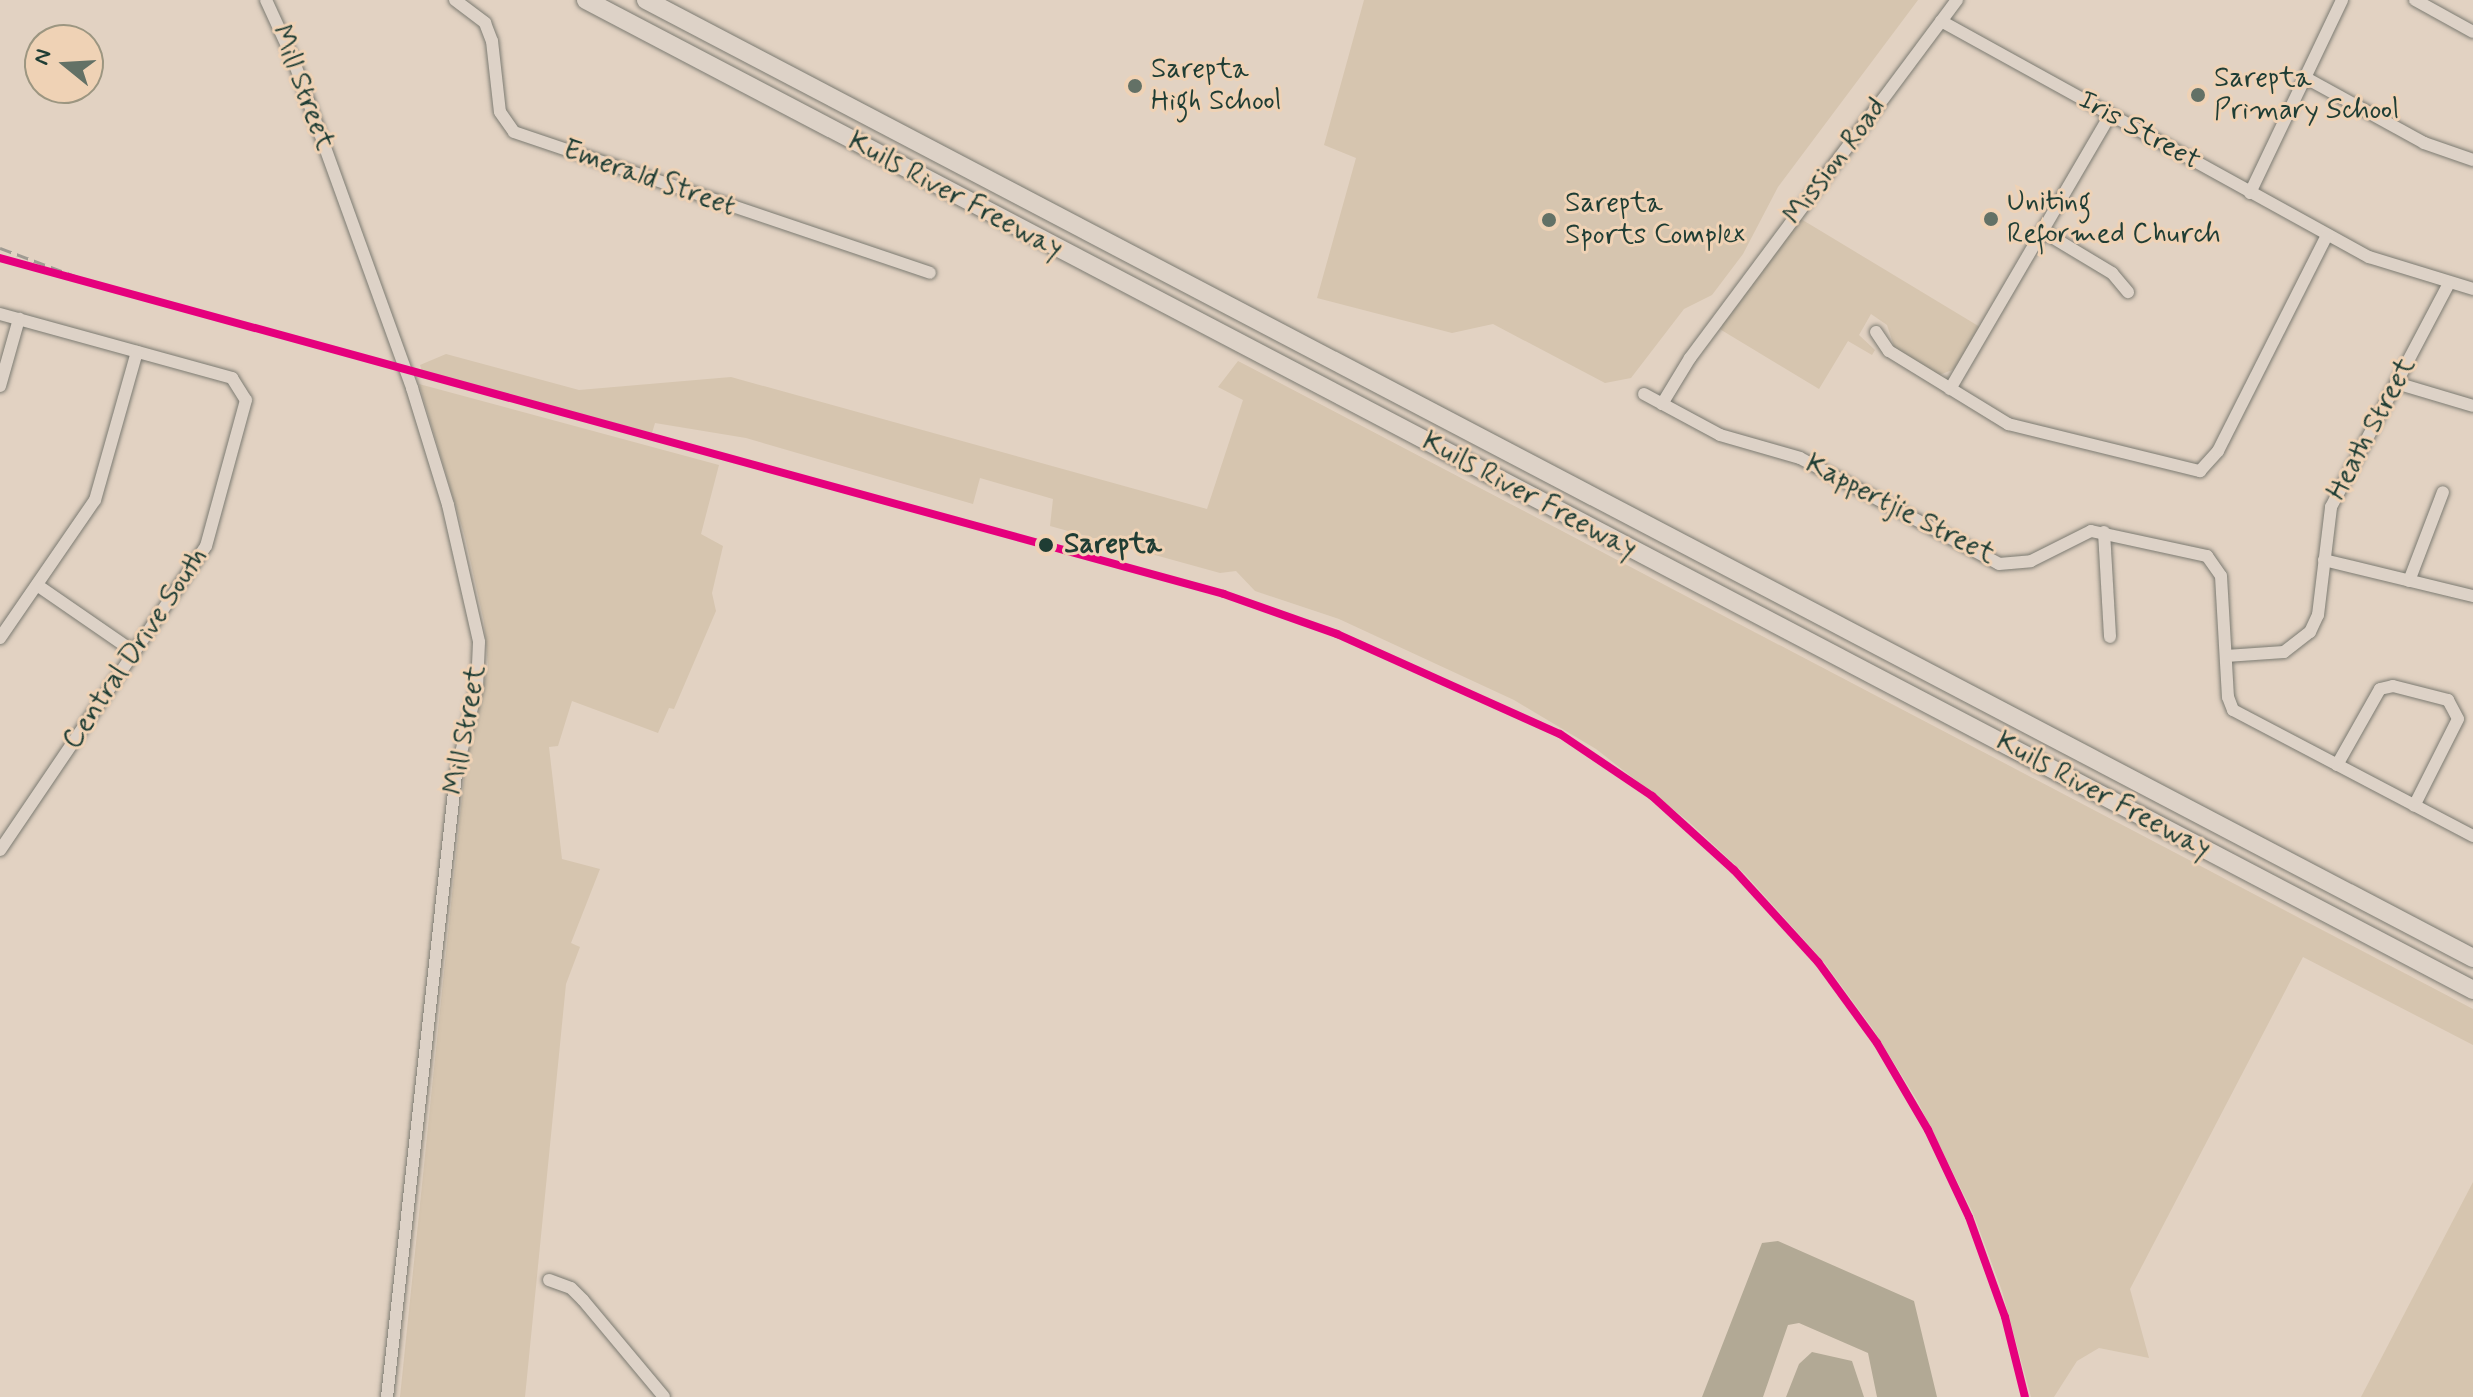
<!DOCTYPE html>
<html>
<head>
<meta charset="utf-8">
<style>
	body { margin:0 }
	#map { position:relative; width:2473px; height:1397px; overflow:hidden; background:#e2d2c2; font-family:Mynerve,sans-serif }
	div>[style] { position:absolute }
	.green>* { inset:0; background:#d6c5af }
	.water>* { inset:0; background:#b2a995 }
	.roads { filter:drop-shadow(0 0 2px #7c7b72) drop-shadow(0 0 2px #7c7b72) }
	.minor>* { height:12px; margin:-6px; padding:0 6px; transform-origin:6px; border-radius:6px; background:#ddd2c7 }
	.highway>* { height:18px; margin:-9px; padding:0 9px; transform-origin:9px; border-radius:9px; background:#ddd2c7 }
	.rail>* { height:3px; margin-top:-1.5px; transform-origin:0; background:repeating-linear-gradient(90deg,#9f9b92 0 12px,transparent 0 18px) }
	.rail-1>* { height:8px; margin:-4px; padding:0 4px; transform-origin:4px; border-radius:4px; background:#e5007d }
	.dots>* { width:22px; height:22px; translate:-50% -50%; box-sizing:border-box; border:4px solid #efd2b5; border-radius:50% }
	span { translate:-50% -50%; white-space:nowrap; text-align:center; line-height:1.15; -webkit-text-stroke:6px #efd2b5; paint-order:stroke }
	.poi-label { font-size:28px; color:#1f3d34 }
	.left { translate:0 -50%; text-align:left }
	.street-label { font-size:28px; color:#1f3d34 }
	.stop-label { font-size:28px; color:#1f3d34; font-weight:700 }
	.north { position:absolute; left:24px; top:24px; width:80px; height:80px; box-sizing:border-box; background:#efd2b5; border:2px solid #9c9681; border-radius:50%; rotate:288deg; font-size:22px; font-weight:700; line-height:32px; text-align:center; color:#1f3d34 }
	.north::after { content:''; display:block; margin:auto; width:28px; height:36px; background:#637166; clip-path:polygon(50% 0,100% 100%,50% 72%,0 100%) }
</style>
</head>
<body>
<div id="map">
	<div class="green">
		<div style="clip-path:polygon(1364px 0,1918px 0,1778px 187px,1743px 254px,1712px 295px,1684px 309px,1631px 378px,1605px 383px,1493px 324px,1452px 333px,1317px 298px,1356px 158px,1324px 145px)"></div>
		<div style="clip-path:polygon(1801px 219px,1980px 327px,1955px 369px,1939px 375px,1895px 349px,1887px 325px,1871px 314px,1859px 335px,1875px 350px,1872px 355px,1848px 341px,1819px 389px,1718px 328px)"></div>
		<div style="clip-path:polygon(446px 354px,579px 390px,731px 377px,1207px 509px,1243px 400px,1218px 387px,1238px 361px,2473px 1009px,2473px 1045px,2303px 957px,2130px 1289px,2149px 1358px,2099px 1348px,2077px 1361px,2054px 1397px,2031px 1397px,2002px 1291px,1973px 1213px,1917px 1100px,1873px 1029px,1824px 962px,1745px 874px,1688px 821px,1596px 749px,1514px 700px,1339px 619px,1255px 591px,1236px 571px,1220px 573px,1050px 526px,1053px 499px,980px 478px,973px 504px,746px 438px,655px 423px,652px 433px,422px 371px,420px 365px)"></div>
		<div style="clip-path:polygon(419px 384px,719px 465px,701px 534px,723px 546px,712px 593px,716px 611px,674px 709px,669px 708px,658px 733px,572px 701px,558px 746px,549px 747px,562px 859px,600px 869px,571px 943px,580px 947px,566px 984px,525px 1397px,400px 1397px,465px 769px,488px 666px,484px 622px,465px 537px)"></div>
		<div style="clip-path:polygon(2473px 1182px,2473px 1397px,2361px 1397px)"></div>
	</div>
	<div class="water">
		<div style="clip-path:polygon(1778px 1241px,1914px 1301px,1937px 1397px,1877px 1397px,1868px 1353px,1799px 1323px,1788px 1325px,1763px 1397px,1702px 1397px,1762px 1243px)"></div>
		<div style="clip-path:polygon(1812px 1352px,1852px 1361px,1864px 1397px,1786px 1397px,1799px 1364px)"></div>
	</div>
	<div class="roads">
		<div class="minor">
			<div style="left:266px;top:0;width:65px;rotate:65.4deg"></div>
			<div style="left:293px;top:59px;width:350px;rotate:70.1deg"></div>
			<div style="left:412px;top:388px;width:122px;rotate:72.9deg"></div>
			<div style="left:448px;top:505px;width:140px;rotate:77.2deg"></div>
			<div style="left:479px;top:642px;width:45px;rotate:92.5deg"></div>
			<div style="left:477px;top:687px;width:89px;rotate:103.6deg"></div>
			<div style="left:456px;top:774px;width:627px;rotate:96.32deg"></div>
			<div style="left:455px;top:0;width:38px;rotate:37deg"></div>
			<div style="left:485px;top:23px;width:19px;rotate:69deg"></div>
			<div style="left:492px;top:41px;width:71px;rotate:83.6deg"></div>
			<div style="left:500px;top:112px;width:24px;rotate:55deg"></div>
			<div style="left:514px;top:132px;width:439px;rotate:18.7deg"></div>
			<div style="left:2415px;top:0;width:66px;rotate:28.9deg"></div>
			<div style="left:1941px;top:21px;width:489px;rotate:28.9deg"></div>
			<div style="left:2369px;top:257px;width:109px;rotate:17.1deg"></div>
			<div style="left:2306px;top:78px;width:135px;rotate:28.8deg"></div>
			<div style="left:2424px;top:143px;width:52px;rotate:19.1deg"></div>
			<div style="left:2250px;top:193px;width:214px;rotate:-64.5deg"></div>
			<div style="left:2042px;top:231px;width:82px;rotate:31deg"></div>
			<div style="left:2112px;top:273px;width:25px;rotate:50deg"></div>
			<div style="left:0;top:314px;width:241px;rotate:15.4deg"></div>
			<div style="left:232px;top:378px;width:26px;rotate:58deg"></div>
			<div style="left:246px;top:400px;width:151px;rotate:105.3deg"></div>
			<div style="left:206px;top:546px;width:367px;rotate:124.1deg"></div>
			<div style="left:1876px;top:332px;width:23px;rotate:56deg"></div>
			<div style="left:1889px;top:351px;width:140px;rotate:31.5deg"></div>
			<div style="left:2008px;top:424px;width:198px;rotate:13.8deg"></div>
			<div style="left:2200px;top:471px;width:27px;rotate:-48deg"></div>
			<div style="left:2218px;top:451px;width:242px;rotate:-63.2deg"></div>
			<div style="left:2396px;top:383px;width:80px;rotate:16.6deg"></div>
			<div style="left:0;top:386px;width:70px;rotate:-74.2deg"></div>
			<div style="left:1950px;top:389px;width:317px;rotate:-59.7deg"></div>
			<div style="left:1644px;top:394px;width:86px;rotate:28.3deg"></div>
			<div style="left:1720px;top:435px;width:83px;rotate:16deg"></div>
			<div style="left:1800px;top:458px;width:225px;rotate:28deg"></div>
			<div style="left:1999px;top:564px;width:32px;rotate:-5deg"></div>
			<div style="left:2031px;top:561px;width:67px;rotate:-26.6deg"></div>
			<div style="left:2091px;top:531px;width:119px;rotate:12.2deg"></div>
			<div style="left:2207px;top:556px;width:24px;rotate:55deg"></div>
			<div style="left:2221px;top:576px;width:121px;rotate:86.7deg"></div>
			<div style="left:2228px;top:697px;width:14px;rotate:69deg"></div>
			<div style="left:2233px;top:710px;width:271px;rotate:27.7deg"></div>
			<div style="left:1662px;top:404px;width:54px;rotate:-58.7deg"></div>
			<div style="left:1690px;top:358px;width:447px;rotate:-53.3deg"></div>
			<div style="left:2104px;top:532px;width:105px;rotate:86.7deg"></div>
			<div style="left:2324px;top:560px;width:153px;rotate:13.6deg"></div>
			<div style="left:2409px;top:581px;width:95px;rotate:-69.1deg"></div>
			<div style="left:37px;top:585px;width:118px;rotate:34.6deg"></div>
			<div style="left:0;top:638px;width:168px;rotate:-55.5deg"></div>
			<div style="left:95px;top:500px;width:154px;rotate:-74.2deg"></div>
			<div style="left:2226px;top:656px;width:58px;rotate:-3.9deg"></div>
			<div style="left:2284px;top:652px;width:33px;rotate:-38deg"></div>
			<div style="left:2310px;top:632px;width:19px;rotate:-65deg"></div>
			<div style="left:2318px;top:615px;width:109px;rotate:-83.1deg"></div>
			<div style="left:2331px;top:507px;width:253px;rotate:-62.2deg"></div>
			<div style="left:2337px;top:765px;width:87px;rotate:-60.5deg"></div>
			<div style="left:2380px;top:689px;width:13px;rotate:-13deg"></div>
			<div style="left:2393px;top:686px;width:57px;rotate:14.3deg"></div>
			<div style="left:2448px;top:700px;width:21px;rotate:62deg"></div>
			<div style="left:2458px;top:719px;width:97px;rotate:116.8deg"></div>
			<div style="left:549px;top:1280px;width:23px;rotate:20deg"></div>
			<div style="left:571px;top:1288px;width:17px;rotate:45deg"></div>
			<div style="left:583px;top:1300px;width:126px;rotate:50.1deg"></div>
		</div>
		<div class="highway">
			<div style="left:586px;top:0;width:2131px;rotate:27.68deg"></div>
			<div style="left:646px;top:0;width:2063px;rotate:27.67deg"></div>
		</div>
	</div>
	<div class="rail">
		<div style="left:0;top:248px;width:112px;rotate:20.4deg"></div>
	</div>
	<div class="rail-1">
		<div style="left:0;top:258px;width:1269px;rotate:15.35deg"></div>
		<div style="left:1224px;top:594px;width:120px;rotate:19.5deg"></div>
		<div style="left:1337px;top:634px;width:244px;rotate:24.2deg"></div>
		<div style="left:1560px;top:734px;width:111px;rotate:34deg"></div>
		<div style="left:1652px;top:796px;width:110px;rotate:42.1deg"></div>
		<div style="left:1734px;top:870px;width:125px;rotate:47.6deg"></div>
		<div style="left:1818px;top:962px;width:100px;rotate:53.9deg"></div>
		<div style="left:1877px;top:1043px;width:101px;rotate:59.6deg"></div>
		<div style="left:1928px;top:1130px;width:96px;rotate:64.8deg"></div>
		<div style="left:1969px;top:1217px;width:106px;rotate:70.2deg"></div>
		<div style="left:2005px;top:1317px;width:82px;rotate:76deg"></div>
	</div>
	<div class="dots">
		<div style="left:1135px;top:86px;background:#637166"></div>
		<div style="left:2198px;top:95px;background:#637166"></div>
		<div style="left:1991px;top:219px;background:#637166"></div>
		<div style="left:1549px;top:220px;background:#637166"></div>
		<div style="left:1046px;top:545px;background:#1f3d34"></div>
	</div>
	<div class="poi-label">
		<span class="left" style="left:1151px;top:86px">Sarepta<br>High School</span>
		<span class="left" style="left:2214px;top:95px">Sarepta<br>Primary School</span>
		<span class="left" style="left:2007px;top:219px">Uniting<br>Reformed Church</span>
		<span class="left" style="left:1565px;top:220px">Sarepta<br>Sports Complex</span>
	</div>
	<div class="street-label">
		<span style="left:302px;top:88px;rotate:69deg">Mill Street</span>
		<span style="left:2139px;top:131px;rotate:29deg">Iris Street</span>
		<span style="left:1836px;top:162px;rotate:-53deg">Mission Road</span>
		<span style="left:649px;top:179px;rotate:19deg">Emerald Street</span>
		<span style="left:955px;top:196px;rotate:28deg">Kuils River Freeway</span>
		<span style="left:2372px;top:429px;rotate:-62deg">Heath Street</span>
		<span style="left:1529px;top:496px;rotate:28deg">Kuils River Freeway</span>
		<span style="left:1900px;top:510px;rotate:27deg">Kappertjie Street</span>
		<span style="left:136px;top:649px;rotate:-56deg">Central Drive South</span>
		<span style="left:466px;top:730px;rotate:-80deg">Mill Street</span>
		<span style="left:2103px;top:796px;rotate:28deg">Kuils River Freeway</span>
	</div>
	<div class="stop-label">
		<span class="left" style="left:1064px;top:545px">Sarepta</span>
	</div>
	<div class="north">N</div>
</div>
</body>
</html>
